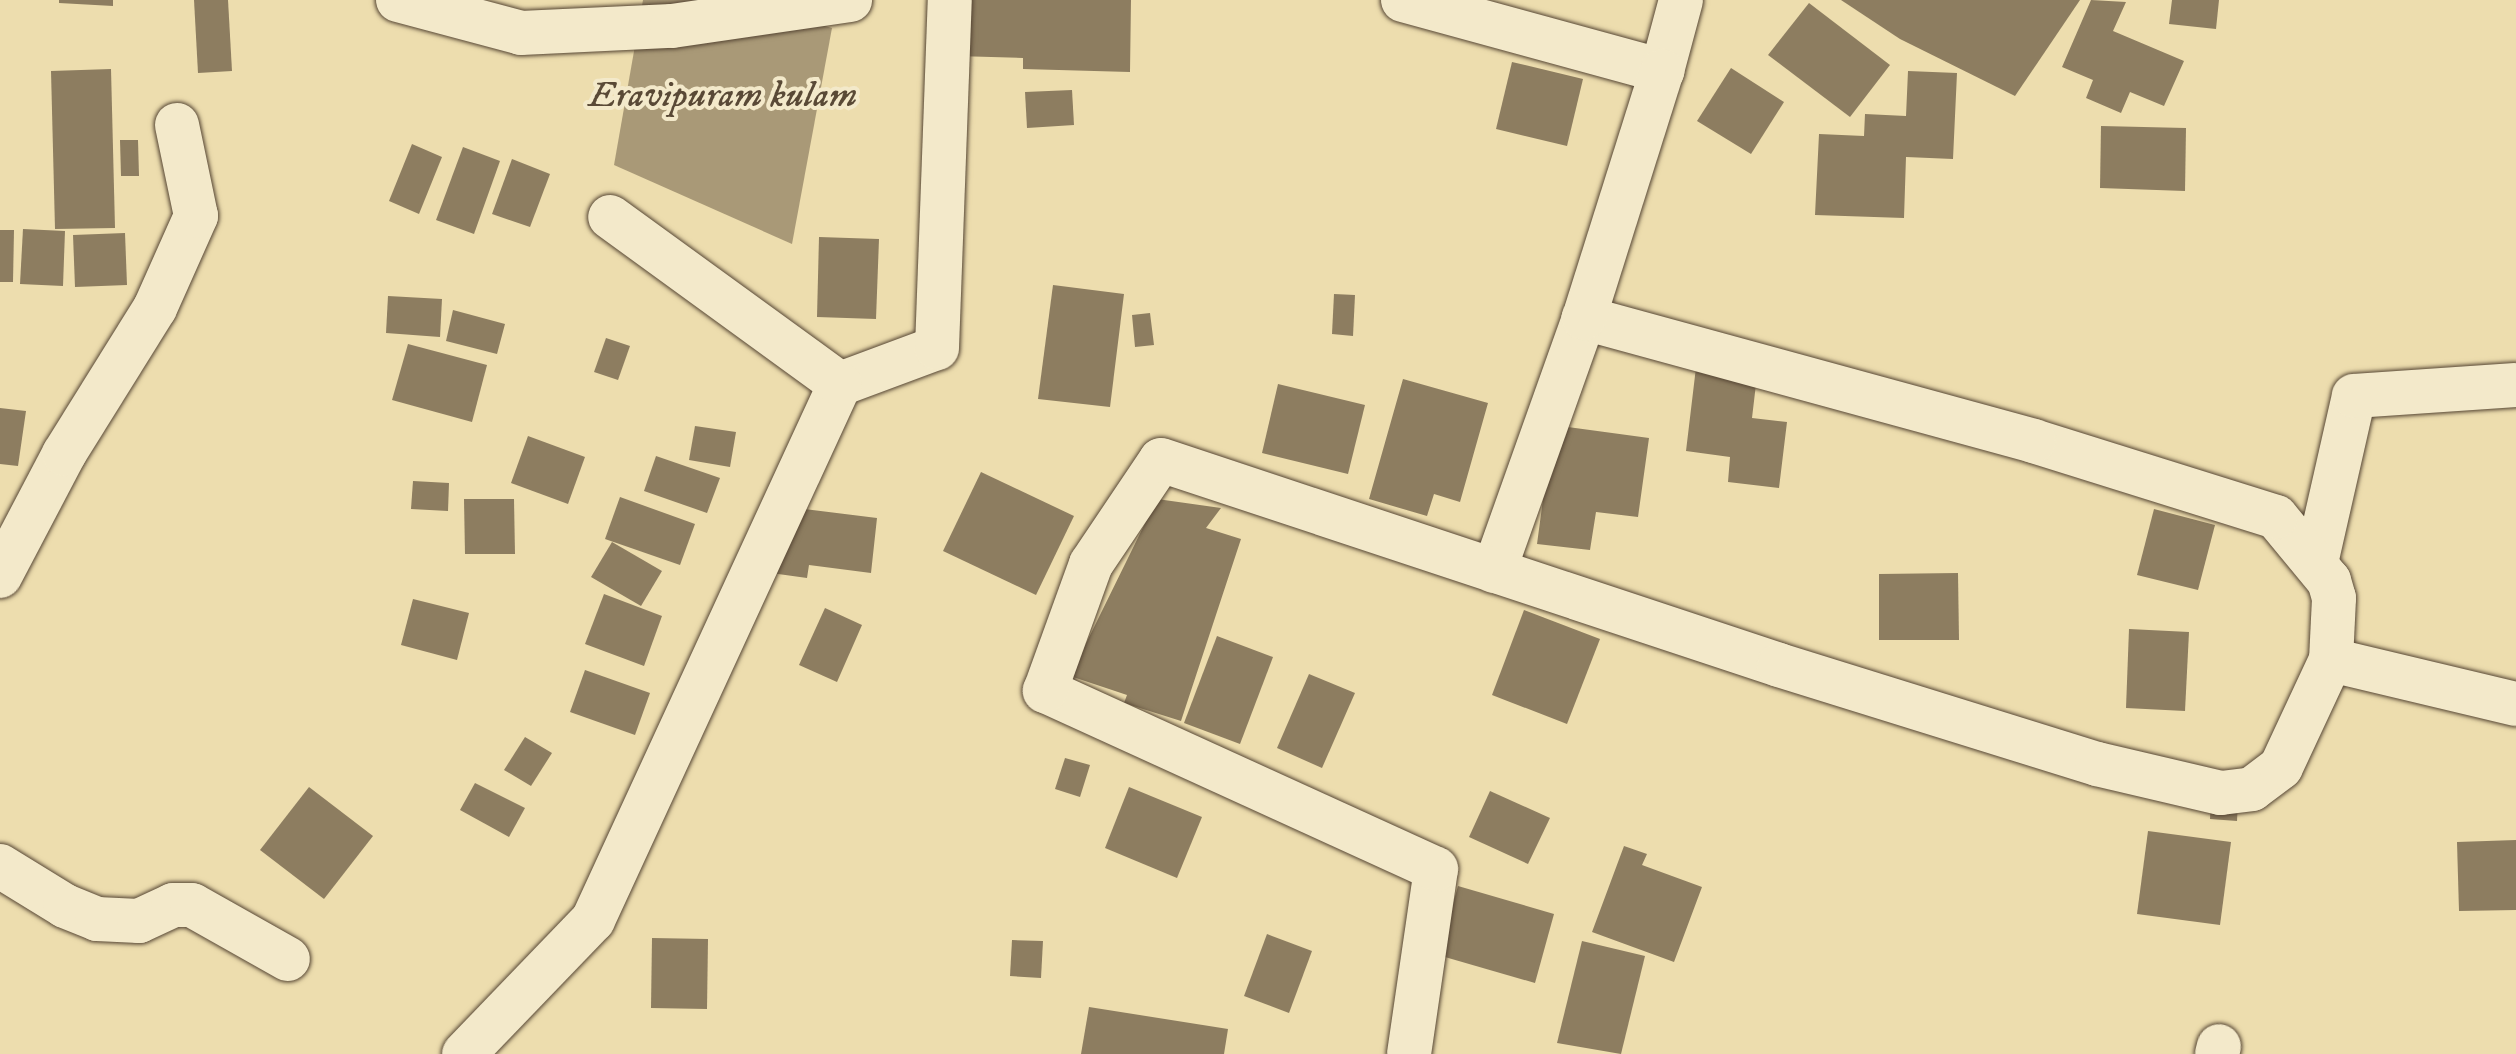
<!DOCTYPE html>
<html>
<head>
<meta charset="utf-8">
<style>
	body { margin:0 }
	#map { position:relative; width:2516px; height:1054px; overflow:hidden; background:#edddae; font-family:"IM FELL DW Pica",serif }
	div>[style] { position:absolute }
	.water>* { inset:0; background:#a99977 }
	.building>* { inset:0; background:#8d7d60 }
	.roads { filter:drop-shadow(0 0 2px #564634) drop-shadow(0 0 2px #564634) }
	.street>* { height:44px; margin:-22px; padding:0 22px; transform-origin:22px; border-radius:22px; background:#f3e9ca }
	span { translate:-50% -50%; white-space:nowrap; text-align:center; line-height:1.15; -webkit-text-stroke:8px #f3e9ca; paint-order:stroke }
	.water-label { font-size:36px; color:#594936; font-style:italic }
</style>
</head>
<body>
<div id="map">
	<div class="water">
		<div style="clip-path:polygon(643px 0,737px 0,832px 28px,792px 244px,614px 165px)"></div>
	</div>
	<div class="building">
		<div style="clip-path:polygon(59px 0,113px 0,113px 6px,59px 3px)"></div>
		<div style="clip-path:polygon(194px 0,228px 0,232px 71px,198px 73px)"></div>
		<div style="clip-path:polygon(958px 0,1131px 0,1130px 72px,1023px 69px,1023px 58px,956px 56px)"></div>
		<div style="clip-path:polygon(1841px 0,2080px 0,2015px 96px,1900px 39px)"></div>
		<div style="clip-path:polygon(2091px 0,2126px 2px,2113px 31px,2184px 61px,2164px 106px,2130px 92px,2121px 113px,2086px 98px,2093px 80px,2062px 67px)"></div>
		<div style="clip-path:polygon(2172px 0,2219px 0,2216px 29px,2169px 24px)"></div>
		<div style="clip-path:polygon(1809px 3px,1890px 65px,1850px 117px,1768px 55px)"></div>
		<div style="clip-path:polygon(1512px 62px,1583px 79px,1567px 146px,1496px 129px)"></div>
		<div style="clip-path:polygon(1731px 68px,1784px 102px,1751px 154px,1697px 121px)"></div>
		<div style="clip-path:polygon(111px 69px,115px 228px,55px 229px,51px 71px)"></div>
		<div style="clip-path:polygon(1908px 71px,1957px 73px,1953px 159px,1906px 157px,1904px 218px,1815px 215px,1819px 134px,1864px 136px,1865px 114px,1906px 116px)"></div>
		<div style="clip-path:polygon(1072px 90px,1074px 125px,1027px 128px,1025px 92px)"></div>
		<div style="clip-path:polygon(2101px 126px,2186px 128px,2185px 191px,2100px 188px)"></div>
		<div style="clip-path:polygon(120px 140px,138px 140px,139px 176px,121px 176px)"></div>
		<div style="clip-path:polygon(412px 144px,442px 157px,419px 214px,389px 201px)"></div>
		<div style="clip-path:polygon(463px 147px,500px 161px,474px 234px,436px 220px)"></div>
		<div style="clip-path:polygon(512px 159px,550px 174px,530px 227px,492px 214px)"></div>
		<div style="clip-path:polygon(23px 229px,65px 231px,63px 286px,20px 284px)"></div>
		<div style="clip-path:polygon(0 230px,14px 230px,13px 282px,0 282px)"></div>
		<div style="clip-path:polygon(125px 233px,127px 285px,75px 287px,73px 235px)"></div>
		<div style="clip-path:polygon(819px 237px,879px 239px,876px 319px,817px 317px)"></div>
		<div style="clip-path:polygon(1053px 285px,1124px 294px,1110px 407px,1038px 399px)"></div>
		<div style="clip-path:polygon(1334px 294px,1355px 295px,1353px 336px,1332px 334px)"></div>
		<div style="clip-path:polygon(388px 296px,442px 299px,440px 337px,386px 333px)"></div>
		<div style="clip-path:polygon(453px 310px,505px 324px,497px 354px,446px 341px)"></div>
		<div style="clip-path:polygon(1150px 313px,1154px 345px,1135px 347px,1132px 315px)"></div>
		<div style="clip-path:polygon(606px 338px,630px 346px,618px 380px,594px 372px)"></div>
		<div style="clip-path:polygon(408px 344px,487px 365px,472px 422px,392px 400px)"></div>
		<div style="clip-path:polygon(1697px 359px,1758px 367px,1752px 418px,1787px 422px,1779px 488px,1728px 482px,1730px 457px,1686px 451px)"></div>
		<div style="clip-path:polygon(1403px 379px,1488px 403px,1460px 502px,1434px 494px,1427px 516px,1369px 499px)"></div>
		<div style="clip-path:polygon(1278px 384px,1365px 405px,1348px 474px,1262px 453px)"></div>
		<div style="clip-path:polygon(0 408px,26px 411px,18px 466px,0 464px)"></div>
		<div style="clip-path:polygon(1553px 425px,1649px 438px,1638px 517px,1596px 512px,1590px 550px,1537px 544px)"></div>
		<div style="clip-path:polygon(695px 426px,736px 432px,730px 467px,689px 460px)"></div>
		<div style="clip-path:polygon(528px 436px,585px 457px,568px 504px,511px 483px)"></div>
		<div style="clip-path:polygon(656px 456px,720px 478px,707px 513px,644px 491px)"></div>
		<div style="clip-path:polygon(981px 472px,1074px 516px,1036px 595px,943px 551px)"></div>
		<div style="clip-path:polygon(413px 481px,449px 483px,448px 511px,411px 509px)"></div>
		<div style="clip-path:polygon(620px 497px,695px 524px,680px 565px,605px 539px)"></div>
		<div style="clip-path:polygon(464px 499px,514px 499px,515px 554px,465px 554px)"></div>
		<div style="clip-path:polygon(1157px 499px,1221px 508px,1206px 528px,1241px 539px,1181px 721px,1124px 703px,1127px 695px,1070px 676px)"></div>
		<div style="clip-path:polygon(764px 504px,877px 518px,871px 573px,809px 565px,807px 578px,756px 571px)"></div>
		<div style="clip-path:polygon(2154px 509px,2215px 525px,2198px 590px,2137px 575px)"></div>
		<div style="clip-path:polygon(612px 542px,662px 571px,641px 606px,591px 577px)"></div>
		<div style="clip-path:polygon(1958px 573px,1959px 640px,1879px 640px,1879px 574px)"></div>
		<div style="clip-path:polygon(604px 594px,662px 616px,644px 666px,585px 644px)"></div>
		<div style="clip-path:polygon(413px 599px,469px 613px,457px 660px,401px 645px)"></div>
		<div style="clip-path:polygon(825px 608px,862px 625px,837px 682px,799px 665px)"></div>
		<div style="clip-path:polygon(1524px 610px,1600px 639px,1567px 724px,1492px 695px)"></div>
		<div style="clip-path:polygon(2129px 629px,2189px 632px,2185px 711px,2126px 708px)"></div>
		<div style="clip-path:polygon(1217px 636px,1273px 657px,1240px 744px,1184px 723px)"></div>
		<div style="clip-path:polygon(585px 670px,650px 693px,635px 735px,570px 712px)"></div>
		<div style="clip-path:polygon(1309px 674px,1355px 693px,1322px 768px,1277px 748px)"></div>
		<div style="clip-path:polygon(525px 737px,552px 753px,531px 786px,504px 770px)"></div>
		<div style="clip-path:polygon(1065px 758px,1090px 765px,1080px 797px,1055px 789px)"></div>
		<div style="clip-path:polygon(475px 783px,525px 808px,509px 837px,460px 810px)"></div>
		<div style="clip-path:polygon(309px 787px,373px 836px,324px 899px,260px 850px)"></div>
		<div style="clip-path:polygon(1129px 787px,1202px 817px,1177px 878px,1105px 848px)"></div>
		<div style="clip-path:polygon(1490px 791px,1550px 818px,1528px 864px,1469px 837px)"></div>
		<div style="clip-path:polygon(2211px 799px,2238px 801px,2237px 821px,2210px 819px)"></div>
		<div style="clip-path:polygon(2148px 831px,2231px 842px,2220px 925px,2137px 914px)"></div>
		<div style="clip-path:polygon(2516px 840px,2516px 910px,2459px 911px,2457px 842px)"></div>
		<div style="clip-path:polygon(1624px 846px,1647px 854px,1642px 865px,1702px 887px,1674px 962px,1592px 932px)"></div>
		<div style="clip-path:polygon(1458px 886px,1554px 914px,1535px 983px,1438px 955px)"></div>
		<div style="clip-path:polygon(1267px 934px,1312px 951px,1289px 1013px,1244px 996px)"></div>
		<div style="clip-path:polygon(652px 938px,708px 939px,707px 1009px,651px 1008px)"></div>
		<div style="clip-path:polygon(1012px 940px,1043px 941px,1041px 978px,1010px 976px)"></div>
		<div style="clip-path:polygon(1582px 941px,1645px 956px,1621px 1054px,1557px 1043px)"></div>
		<div style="clip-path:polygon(1089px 1007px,1228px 1029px,1224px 1054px,1081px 1054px)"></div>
	</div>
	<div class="roads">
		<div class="street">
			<div style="left:398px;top:0;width:127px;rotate:15deg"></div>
			<div style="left:521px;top:33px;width:151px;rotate:-2.7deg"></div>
			<div style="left:672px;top:26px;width:180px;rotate:-8.3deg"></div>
			<div style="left:1403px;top:0;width:269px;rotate:15.3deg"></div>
			<div style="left:1662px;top:71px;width:73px;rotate:-75deg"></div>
			<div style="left:840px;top:384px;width:103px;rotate:-20.4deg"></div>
			<div style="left:937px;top:348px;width:348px;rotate:-87.9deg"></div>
			<div style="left:2316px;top:563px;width:171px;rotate:-77.2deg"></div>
			<div style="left:2354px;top:396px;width:162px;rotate:-3.9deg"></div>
			<div style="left:1494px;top:571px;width:269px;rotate:-70.4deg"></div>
			<div style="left:0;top:576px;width:138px;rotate:-62.3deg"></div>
			<div style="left:64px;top:454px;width:172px;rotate:-58.1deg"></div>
			<div style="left:155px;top:308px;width:101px;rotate:-66deg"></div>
			<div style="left:196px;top:216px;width:93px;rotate:-101.8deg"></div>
			<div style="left:2331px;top:660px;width:190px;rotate:13.4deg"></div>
			<div style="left:0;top:866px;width:76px;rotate:31.6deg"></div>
			<div style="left:65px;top:906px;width:35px;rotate:22deg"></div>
			<div style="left:97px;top:919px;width:42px;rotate:2.7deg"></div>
			<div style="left:139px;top:921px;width:38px;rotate:-25deg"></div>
			<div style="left:173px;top:905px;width:19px"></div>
			<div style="left:192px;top:905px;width:110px;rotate:29.4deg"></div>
			<div style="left:464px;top:1054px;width:186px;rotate:-46.1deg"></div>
			<div style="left:593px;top:920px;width:590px;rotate:-65.26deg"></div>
			<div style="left:840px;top:384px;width:284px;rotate:-144deg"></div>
			<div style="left:1409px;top:1054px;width:187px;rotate:-81.7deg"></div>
			<div style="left:1436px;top:869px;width:430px;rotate:-155.5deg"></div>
			<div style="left:1045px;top:691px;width:135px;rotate:-70.1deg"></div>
			<div style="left:1091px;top:564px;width:125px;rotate:-56.1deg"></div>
			<div style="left:1161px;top:460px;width:651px;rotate:18.35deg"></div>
			<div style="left:1779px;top:665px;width:333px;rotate:17.3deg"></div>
			<div style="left:2097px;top:764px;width:127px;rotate:13.2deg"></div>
			<div style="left:2221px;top:793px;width:31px;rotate:-7deg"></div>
			<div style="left:2252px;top:789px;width:36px;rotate:-37deg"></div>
			<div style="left:2281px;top:767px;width:118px;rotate:-65deg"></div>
			<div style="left:2331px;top:660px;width:62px;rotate:-87.2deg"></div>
			<div style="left:2334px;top:598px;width:18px;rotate:-106deg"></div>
			<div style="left:2329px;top:581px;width:83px;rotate:-129.6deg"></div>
			<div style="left:2276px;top:517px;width:254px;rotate:-162.6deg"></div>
			<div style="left:2034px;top:441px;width:467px;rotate:-164.7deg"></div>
			<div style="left:1584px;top:318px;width:259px;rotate:-72.5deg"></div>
			<div style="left:2217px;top:1054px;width:8px;rotate:-76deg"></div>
		</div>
	</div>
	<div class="water-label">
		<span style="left:723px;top:96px">Eravipuram kulam</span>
	</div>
</div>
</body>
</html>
